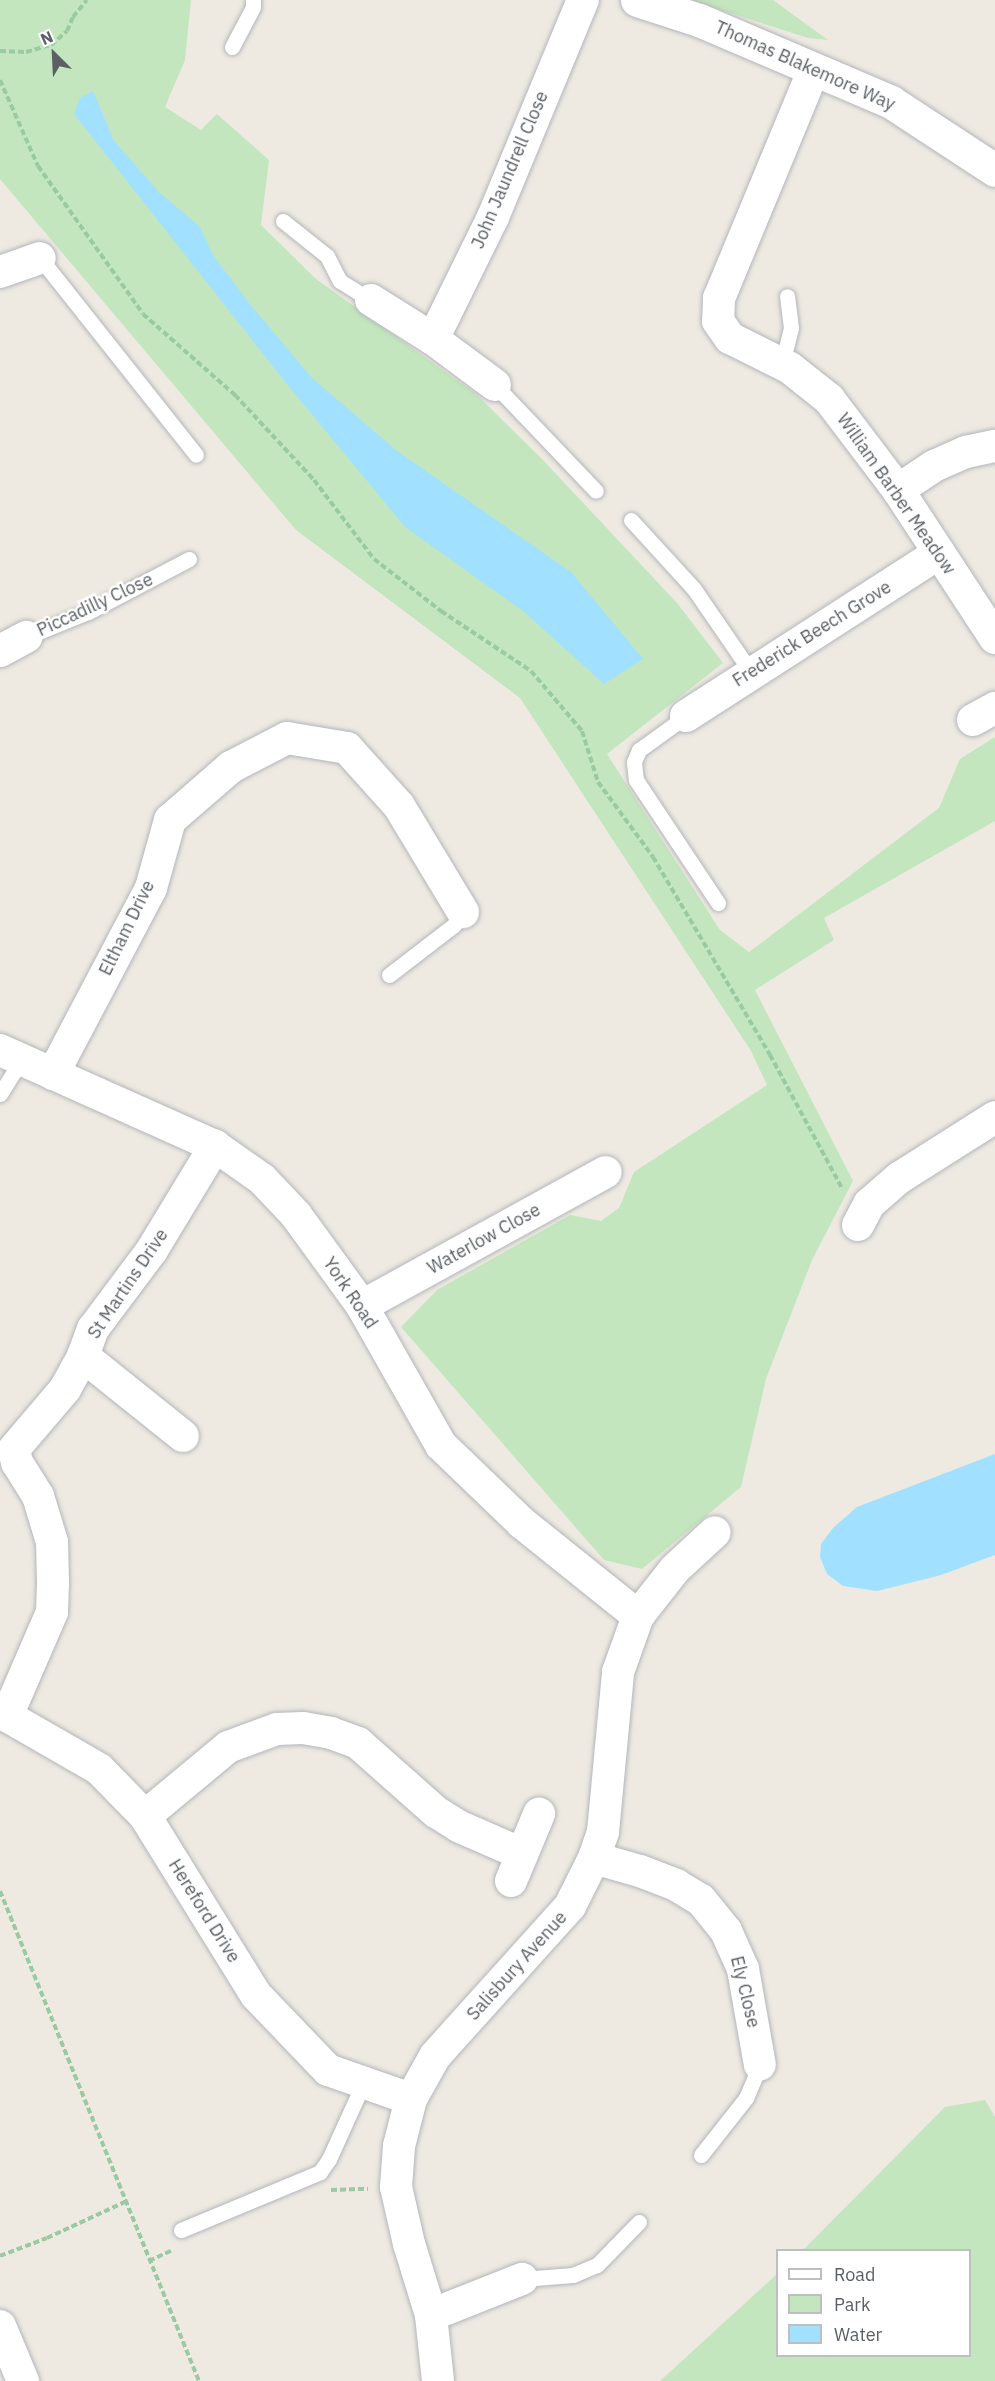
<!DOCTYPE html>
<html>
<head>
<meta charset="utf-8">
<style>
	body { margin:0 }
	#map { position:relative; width:995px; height:2381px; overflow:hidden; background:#eeeae2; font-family:"IBM Plex Sans",sans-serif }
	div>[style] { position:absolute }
	.green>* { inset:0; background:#c3e6be }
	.water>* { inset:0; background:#a1e1ff }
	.path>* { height:4px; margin-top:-2px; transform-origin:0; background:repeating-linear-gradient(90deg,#99caa1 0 6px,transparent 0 9px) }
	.roads { filter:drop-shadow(0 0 2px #b3b6ba) drop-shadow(0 0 2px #b3b6ba) }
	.lane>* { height:15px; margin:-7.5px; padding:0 7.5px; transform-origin:7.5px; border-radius:7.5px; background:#fff }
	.street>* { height:32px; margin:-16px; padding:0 16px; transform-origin:16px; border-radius:16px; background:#fff }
	.secondary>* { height:33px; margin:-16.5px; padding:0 16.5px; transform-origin:16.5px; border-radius:16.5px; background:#fff }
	span { translate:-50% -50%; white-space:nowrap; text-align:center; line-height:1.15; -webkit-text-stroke:5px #fff; paint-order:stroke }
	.street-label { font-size:18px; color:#5b6064 }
	.legend { position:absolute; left:776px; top:2249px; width:195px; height:108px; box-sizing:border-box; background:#fff; border:2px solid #bdbfc1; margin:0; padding:8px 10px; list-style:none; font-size:18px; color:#5b6064 }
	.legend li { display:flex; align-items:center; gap:12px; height:30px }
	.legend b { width:30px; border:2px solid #bdbfc1 }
	.north { position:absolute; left:24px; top:24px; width:60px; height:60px; -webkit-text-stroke:4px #fff; paint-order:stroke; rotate:336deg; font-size:16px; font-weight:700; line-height:24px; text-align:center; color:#5b6064 }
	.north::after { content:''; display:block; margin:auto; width:21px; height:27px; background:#5b6064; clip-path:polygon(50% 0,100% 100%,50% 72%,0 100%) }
</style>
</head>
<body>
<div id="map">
	<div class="green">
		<div style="clip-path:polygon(0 0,191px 0,185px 60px,165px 107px,201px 130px,217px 114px,269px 160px,261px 225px,316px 279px,476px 394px,542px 459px,677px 603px,723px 663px,607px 754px,720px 930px,749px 952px,939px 808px,960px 759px,995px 737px,995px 821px,824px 918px,834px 940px,755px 990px,853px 1181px,812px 1260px,766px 1379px,741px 1487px,642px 1569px,604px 1560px,401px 1327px,437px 1290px,570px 1215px,601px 1221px,619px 1208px,634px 1172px,767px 1085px,751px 1051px,520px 698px,296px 530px,0 179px)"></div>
		<div style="clip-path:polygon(690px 0,773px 0,828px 40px,808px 38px)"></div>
		<div style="clip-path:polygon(985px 2100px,995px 2117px,995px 2381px,660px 2381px,777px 2274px,778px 2356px,970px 2356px,970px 2250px,803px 2250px,945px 2107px)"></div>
	</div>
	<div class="water">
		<div style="clip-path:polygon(93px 91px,114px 141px,159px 192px,200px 227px,213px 255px,249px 303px,312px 378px,397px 451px,571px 572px,643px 659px,604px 684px,523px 611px,405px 527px,286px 383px,74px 114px,80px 98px)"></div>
		<div style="clip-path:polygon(995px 1454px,995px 1555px,941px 1575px,877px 1591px,843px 1586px,827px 1574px,820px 1557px,821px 1544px,833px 1528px,857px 1507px)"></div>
	</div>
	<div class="path">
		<div style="left:0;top:51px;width:26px;rotate:2deg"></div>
		<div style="left:26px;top:52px;width:26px;rotate:-16deg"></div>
		<div style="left:51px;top:45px;width:21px;rotate:-41deg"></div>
		<div style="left:67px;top:31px;width:15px;rotate:-67deg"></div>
		<div style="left:73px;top:17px;width:22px;rotate:-51deg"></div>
		<div style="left:0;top:80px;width:94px;rotate:66.2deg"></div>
		<div style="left:38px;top:166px;width:181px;rotate:54.6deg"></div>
		<div style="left:143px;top:314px;width:123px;rotate:41.4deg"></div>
		<div style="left:235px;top:395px;width:116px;rotate:47.1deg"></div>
		<div style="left:314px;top:480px;width:99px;rotate:52.8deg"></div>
		<div style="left:374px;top:559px;width:85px;rotate:37.8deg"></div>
		<div style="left:441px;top:611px;width:108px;rotate:33.7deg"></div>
		<div style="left:531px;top:671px;width:79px;rotate:49.6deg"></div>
		<div style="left:582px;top:731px;width:53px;rotate:72.6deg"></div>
		<div style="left:598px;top:782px;width:93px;rotate:53.7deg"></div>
		<div style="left:653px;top:857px;width:230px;rotate:59.4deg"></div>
		<div style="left:770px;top:1055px;width:153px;rotate:61.6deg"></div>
		<div style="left:0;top:1891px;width:529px;rotate:67.9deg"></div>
		<div style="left:331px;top:2190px;width:37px;rotate:-2deg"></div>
		<div style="left:0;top:2256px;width:50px;rotate:-21deg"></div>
		<div style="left:47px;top:2238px;width:86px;rotate:-24.8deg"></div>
		<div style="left:149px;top:2261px;width:26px;rotate:-25deg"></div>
	</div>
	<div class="roads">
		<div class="lane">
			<div style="left:232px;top:47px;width:45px;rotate:-62.3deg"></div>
			<div style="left:253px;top:7px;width:7px;rotate:-90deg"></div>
			<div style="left:283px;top:221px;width:56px;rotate:38.5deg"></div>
			<div style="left:327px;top:256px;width:28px;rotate:63deg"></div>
			<div style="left:340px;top:281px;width:36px;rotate:32deg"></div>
			<div style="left:40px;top:258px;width:251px;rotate:51.6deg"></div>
			<div style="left:782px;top:364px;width:37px;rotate:-76deg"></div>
			<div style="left:791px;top:328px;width:32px;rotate:-97deg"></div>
			<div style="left:495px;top:385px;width:146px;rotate:46.4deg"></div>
			<div style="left:631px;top:520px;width:93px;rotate:47.6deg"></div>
			<div style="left:694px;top:589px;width:101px;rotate:55.5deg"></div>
			<div style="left:26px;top:637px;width:67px;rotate:-22deg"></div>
			<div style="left:88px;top:612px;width:114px;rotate:-27.7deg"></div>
			<div style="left:686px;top:716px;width:58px;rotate:144.1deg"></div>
			<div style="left:639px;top:750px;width:13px;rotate:113deg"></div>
			<div style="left:634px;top:762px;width:18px;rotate:84deg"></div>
			<div style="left:636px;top:780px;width:148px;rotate:56.3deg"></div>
			<div style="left:389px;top:975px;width:82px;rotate:-37.6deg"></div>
			<div style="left:454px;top:925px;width:16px;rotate:-55deg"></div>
			<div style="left:0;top:1094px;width:39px;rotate:-58deg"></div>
			<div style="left:701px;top:2155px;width:73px;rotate:-51.7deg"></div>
			<div style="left:746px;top:2098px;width:36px;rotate:-67deg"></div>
			<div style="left:181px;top:2230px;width:151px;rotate:-22.6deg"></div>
			<div style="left:320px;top:2172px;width:16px;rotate:-55deg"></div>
			<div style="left:329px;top:2159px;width:82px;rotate:-65.6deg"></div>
			<div style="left:522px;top:2279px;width:51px;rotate:-4.5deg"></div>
			<div style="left:573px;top:2275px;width:26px;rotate:-23deg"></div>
			<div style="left:597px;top:2265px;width:60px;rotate:-45.7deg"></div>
		</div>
		<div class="street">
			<div style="left:814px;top:69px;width:248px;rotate:112.5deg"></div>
			<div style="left:719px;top:298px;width:23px;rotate:92deg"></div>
			<div style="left:718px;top:321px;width:21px;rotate:55deg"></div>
			<div style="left:730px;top:338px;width:67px;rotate:26.6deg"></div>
			<div style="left:790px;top:368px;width:50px;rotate:38.5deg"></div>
			<div style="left:829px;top:399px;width:114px;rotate:52.8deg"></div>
			<div style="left:898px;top:490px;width:177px;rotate:56.8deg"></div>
			<div style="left:0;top:272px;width:42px;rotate:-19.3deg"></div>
			<div style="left:371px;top:300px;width:73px;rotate:32.2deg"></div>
			<div style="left:433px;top:339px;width:77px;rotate:36.6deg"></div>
			<div style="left:433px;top:339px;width:136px;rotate:-63.8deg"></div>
			<div style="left:493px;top:217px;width:235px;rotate:-67.5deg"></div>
			<div style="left:898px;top:490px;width:43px;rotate:-33.7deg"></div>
			<div style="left:934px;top:466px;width:35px;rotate:-24deg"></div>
			<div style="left:966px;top:452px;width:30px;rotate:-12deg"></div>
			<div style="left:0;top:651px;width:30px;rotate:-28deg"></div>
			<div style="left:686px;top:716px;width:301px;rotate:-32.8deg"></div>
			<div style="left:973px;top:720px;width:25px;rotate:-29deg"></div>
			<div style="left:0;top:1050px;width:235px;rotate:24.1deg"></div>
			<div style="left:215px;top:1146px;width:57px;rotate:35.1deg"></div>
			<div style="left:262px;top:1179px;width:50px;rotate:46.6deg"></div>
			<div style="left:296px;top:1215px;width:112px;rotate:54deg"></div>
			<div style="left:362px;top:1306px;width:160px;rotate:60.4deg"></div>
			<div style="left:441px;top:1445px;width:112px;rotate:43.9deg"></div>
			<div style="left:522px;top:1523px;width:149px;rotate:38.7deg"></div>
			<div style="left:53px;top:1074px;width:210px;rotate:-62.2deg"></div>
			<div style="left:151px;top:888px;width:71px;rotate:-74.4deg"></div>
			<div style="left:170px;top:820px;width:81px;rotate:-41deg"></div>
			<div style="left:231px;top:767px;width:63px;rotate:-27.4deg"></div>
			<div style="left:287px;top:738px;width:61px;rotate:9.5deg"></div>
			<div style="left:347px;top:748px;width:78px;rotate:48.1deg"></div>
			<div style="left:399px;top:806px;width:124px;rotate:58.9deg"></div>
			<div style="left:858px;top:1225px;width:24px;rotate:-62deg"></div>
			<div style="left:869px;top:1204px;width:40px;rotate:-41deg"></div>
			<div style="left:899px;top:1178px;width:114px;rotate:-32.4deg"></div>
			<div style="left:362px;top:1306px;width:278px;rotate:-28.8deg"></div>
			<div style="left:83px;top:1356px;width:128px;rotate:38.7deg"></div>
			<div style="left:0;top:1715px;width:7px;rotate:8deg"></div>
			<div style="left:7px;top:1716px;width:106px;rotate:29.9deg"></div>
			<div style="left:99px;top:1769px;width:66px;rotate:45.6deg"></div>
			<div style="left:145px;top:1816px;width:211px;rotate:58.2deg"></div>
			<div style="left:256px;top:1995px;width:104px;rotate:46.2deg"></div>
			<div style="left:328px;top:2070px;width:88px;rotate:19.3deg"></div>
			<div style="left:7px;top:1716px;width:113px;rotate:-66.6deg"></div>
			<div style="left:52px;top:1612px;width:30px;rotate:-88deg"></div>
			<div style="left:53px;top:1582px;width:40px;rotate:-91.4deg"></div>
			<div style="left:52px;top:1542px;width:48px;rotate:-106.9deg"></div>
			<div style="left:38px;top:1496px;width:39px;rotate:-122deg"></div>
			<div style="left:17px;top:1463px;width:14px;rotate:-102deg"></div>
			<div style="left:14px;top:1449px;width:79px;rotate:-49.6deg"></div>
			<div style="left:65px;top:1389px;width:38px;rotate:-61deg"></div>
			<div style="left:83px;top:1356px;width:29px;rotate:-70deg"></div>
			<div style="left:93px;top:1329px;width:99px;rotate:-53.2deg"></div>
			<div style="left:152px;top:1250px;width:122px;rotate:-58.8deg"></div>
			<div style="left:145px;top:1816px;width:108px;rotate:-39.7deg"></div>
			<div style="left:228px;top:1747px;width:52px;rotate:-20.2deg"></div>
			<div style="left:277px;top:1729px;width:26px;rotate:-2deg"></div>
			<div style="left:303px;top:1728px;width:28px;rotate:10deg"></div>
			<div style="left:331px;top:1733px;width:29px;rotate:20deg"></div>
			<div style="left:358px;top:1743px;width:104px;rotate:41.5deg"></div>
			<div style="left:436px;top:1812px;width:26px;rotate:32deg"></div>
			<div style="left:458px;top:1826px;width:70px;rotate:23.6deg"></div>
			<div style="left:594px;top:1858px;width:48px;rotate:15.8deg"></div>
			<div style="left:640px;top:1871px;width:39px;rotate:21deg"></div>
			<div style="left:676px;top:1885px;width:29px;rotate:31deg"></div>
			<div style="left:701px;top:1900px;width:40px;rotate:51deg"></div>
			<div style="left:726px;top:1931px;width:42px;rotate:65.9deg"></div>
			<div style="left:743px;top:1969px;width:97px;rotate:80deg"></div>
			<div style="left:511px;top:1881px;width:73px;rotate:-67.3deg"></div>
			<div style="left:431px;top:2315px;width:98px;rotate:-21.6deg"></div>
			<div style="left:0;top:2326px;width:60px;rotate:67.3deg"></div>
			<div style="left:438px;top:2381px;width:66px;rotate:-96.1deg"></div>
			<div style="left:431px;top:2315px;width:74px;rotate:-107.2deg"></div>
			<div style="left:409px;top:2244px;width:58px;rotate:-102.8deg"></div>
			<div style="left:396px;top:2187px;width:41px;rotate:-85.8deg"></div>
			<div style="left:399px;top:2146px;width:49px;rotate:-75.7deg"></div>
			<div style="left:411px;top:2099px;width:49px;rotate:-60.8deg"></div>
			<div style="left:435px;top:2056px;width:202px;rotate:-48deg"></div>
			<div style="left:570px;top:1906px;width:54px;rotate:-63.4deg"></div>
			<div style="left:594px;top:1858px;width:28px;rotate:-71deg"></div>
			<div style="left:603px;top:1832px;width:161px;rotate:-84.6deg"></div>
			<div style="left:618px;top:1672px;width:59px;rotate:-70.3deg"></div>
			<div style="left:638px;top:1616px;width:60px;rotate:-51.8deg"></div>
			<div style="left:675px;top:1569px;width:54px;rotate:-42.8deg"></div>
		</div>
		<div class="secondary">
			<div style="left:637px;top:0;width:65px;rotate:17.9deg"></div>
			<div style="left:699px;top:20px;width:209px;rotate:23.1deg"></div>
			<div style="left:891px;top:102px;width:124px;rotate:33.2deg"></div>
		</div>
	</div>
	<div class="street-label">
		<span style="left:805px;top:66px;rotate:24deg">Thomas Blakemore Way</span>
		<span style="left:510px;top:170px;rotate:-67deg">John Jaundrell Close</span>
		<span style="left:896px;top:494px;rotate:55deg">William Barber Meadow</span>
		<span style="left:95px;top:605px;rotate:-25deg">Piccadilly Close</span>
		<span style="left:812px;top:634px;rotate:-32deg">Frederick Beech Grove</span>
		<span style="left:127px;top:928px;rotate:-64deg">Eltham Drive</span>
		<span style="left:484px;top:1239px;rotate:-29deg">Waterlow Close</span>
		<span style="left:128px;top:1284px;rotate:-56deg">St Martins Drive</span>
		<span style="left:350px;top:1293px;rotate:56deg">York Road</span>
		<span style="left:204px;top:1911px;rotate:58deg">Hereford Drive</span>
		<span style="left:517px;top:1966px;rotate:-48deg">Salisbury Avenue</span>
		<span style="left:745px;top:1992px;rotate:76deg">Ely Close</span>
	</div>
	<ul class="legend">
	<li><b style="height:8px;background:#fff"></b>Road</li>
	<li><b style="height:16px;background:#c3e6be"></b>Park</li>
	<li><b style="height:16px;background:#a1e1ff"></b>Water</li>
	</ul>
	<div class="north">N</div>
</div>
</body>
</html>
